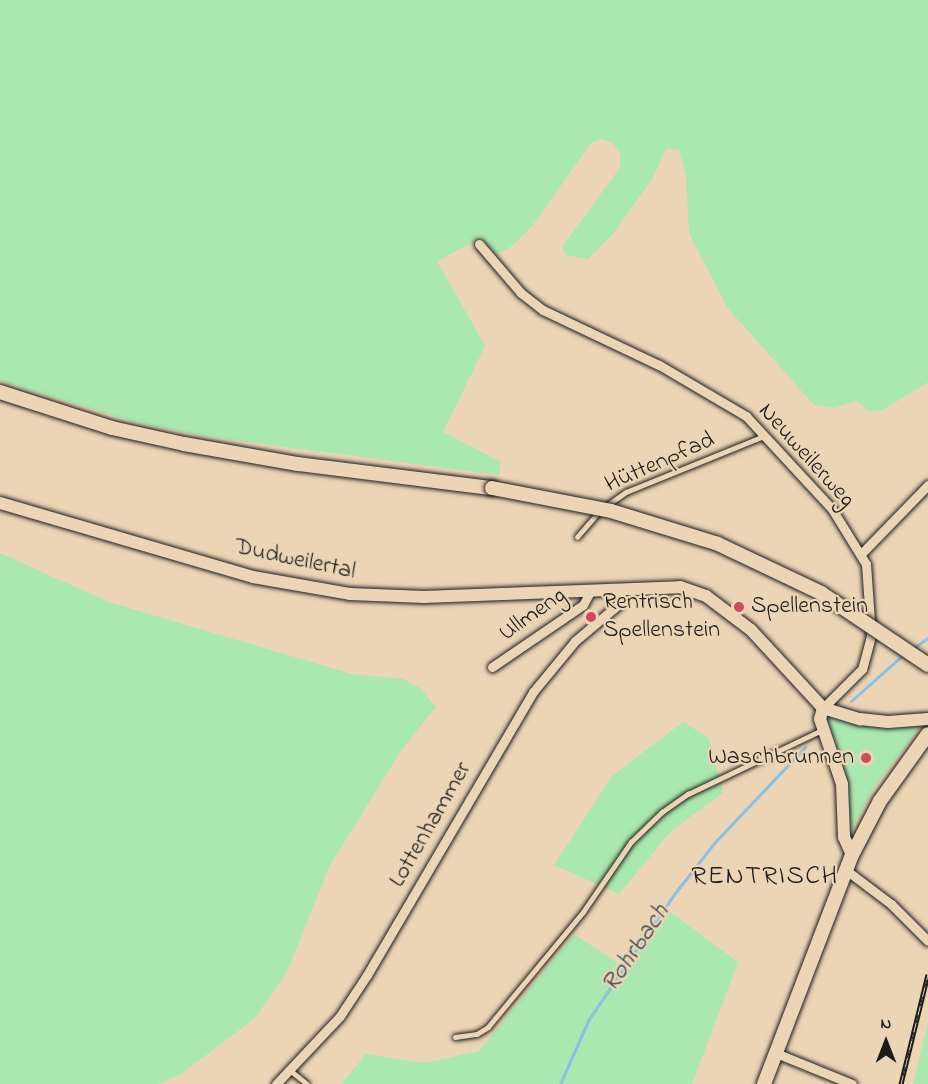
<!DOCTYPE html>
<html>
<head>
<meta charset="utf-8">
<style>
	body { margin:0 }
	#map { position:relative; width:928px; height:1084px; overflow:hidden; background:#ecd5b5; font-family:"Indie Flower",sans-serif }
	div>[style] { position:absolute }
	.green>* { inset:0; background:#a9e8af }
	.stream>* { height:3px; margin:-1.5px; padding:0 1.5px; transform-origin:1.5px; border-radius:1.5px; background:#8abfe8 }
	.roads { filter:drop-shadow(0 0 2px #1c1c1c) drop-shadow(0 0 2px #1c1c1c) }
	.service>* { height:4.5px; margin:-2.25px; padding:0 2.25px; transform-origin:2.25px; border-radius:2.25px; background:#ecd5b5 }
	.minor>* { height:9px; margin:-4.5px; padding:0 4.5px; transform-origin:4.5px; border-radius:4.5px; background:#ecd5b5 }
	.tertiary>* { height:12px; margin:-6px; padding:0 6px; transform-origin:6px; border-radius:6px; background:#ecd5b5 }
	.secondary>* { height:14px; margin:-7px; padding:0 7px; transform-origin:7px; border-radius:7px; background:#ecd5b5 }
	.rail>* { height:5px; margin-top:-2.5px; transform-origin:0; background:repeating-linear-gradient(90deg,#ecd5b5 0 9px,#1c1c1c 0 18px); box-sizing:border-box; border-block:2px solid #1c1c1c }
	.bridges { filter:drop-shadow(0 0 2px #1c1c1c) drop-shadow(0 0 2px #1c1c1c) }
	.secondary-bridge>* { height:14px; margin:-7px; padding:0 7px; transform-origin:7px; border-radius:7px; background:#ecd5b5 }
	.dots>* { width:16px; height:16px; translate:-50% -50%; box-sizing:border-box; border:3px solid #ecd5b5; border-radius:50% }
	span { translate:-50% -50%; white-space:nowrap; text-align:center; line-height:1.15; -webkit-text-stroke:4.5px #ecd5b5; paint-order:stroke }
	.street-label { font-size:24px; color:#1c1c1c }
	.poi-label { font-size:24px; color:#1c1c1c }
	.left { translate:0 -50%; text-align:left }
	.right { translate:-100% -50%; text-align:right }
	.water-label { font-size:26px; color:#38454f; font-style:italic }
	.quarter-label { font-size:27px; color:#1c1c1c; letter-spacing:1.5px }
	.north { position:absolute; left:856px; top:1012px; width:60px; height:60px; -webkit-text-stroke:4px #ecd5b5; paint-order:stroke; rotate:0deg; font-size:16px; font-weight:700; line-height:24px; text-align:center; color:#1c1c1c }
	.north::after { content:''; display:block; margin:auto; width:21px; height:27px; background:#1c1c1c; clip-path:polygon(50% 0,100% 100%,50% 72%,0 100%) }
</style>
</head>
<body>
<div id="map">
	<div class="green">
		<div style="clip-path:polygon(0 0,928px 0,928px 382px,883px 410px,870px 412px,856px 401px,835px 408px,814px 405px,727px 307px,689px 233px,686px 176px,679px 150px,666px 149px,652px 179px,612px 235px,588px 259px,566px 255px,562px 247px,619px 169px,621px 155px,612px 143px,601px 139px,591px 143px,533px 225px,512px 246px,497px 254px,481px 238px,437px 261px,485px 346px,443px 432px,501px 462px,499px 475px,202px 436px,134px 422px,0 381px)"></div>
		<div style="clip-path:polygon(0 553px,109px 602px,352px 674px,403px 679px,420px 688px,436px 707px,402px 749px,329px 867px,286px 974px,254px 1019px,181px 1074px,158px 1084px,0 1084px)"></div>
		<div style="clip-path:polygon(828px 718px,886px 729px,916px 726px,918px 730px,875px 786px,850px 832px,847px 777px)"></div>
		<div style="clip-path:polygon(683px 722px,709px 738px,723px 793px,671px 831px,619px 894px,554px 865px,612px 776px)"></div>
		<div style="clip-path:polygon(661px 905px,738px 962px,692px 1084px,341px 1084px,366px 1054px,425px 1063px,479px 1051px,574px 934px,619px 964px)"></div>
		<div style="clip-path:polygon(928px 1022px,928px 1084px,913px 1084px)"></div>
	</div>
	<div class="stream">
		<div style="left:912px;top:649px;width:19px;rotate:-35deg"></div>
		<div style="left:851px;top:701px;width:71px;rotate:-41.6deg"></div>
		<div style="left:560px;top:1084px;width:71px;rotate:-66deg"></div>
		<div style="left:589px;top:1019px;width:153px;rotate:-55.7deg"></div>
		<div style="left:675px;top:893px;width:65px;rotate:-51.9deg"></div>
		<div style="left:715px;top:842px;width:131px;rotate:-46.5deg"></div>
	</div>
	<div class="roads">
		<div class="service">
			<div style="left:606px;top:506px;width:24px;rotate:-35deg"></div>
			<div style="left:626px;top:492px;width:149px;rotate:-22.1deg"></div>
			<div style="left:577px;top:537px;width:33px;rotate:-49deg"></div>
			<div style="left:455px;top:1037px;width:22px;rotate:-8deg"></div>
			<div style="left:477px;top:1034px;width:13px;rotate:-32deg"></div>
			<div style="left:488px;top:1027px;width:149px;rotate:-50.4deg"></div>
			<div style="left:583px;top:912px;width:85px;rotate:-55.6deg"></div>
			<div style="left:631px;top:842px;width:43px;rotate:-44.1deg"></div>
			<div style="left:662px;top:812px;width:32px;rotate:-35deg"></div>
			<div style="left:688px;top:794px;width:148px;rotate:-25.5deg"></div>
			<div style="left:290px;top:1070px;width:22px;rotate:39deg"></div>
		</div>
		<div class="minor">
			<div style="left:479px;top:244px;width:65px;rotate:49.4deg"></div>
			<div style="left:521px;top:293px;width:28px;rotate:38deg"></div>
			<div style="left:543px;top:310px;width:128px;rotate:25.4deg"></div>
			<div style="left:659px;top:365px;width:101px;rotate:30.4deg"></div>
			<div style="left:746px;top:416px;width:127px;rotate:47.2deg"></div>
			<div style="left:832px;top:509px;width:65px;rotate:58.3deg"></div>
			<div style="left:866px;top:564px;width:72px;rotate:86deg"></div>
			<div style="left:871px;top:636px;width:34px;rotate:105deg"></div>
			<div style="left:862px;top:669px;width:55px;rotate:135deg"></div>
			<div style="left:862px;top:553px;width:95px;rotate:-45.9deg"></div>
			<div style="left:492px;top:667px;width:110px;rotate:-34.3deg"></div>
			<div style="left:583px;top:605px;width:15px;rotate:-62deg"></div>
			<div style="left:846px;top:870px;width:56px;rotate:37.1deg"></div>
			<div style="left:891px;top:904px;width:52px;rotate:45deg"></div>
			<div style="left:776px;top:1053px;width:82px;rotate:22.2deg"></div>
			<div style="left:276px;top:1084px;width:93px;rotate:-46.7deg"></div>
			<div style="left:340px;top:1016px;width:49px;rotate:-56.6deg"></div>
			<div style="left:367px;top:975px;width:328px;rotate:-59.6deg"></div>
			<div style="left:533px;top:692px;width:66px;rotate:-50.5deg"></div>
			<div style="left:575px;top:641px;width:57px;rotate:-40.1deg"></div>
			<div style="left:619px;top:604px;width:13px;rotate:-81deg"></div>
		</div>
		<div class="tertiary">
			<div style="left:0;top:503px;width:264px;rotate:16.3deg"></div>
			<div style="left:253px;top:577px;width:98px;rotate:9.9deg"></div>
			<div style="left:350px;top:594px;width:74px;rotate:2.3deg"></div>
			<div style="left:424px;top:597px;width:256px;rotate:-2.2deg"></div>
			<div style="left:680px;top:587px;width:28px;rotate:19deg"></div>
			<div style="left:706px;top:596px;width:56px;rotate:37.1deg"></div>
			<div style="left:751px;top:630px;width:106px;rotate:47.3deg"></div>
			<div style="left:823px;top:708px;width:39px;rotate:17deg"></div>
			<div style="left:860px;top:719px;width:28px;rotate:6deg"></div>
			<div style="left:888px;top:722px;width:40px;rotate:-4.3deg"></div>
			<div style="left:823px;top:708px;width:11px;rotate:105deg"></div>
			<div style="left:820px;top:719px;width:69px;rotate:71.3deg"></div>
			<div style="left:842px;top:784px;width:53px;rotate:87.8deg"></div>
			<div style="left:844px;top:837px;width:20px;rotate:66deg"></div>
		</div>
		<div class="secondary">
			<div style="left:0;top:392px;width:118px;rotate:17.8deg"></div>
			<div style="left:112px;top:428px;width:74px;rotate:12.5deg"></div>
			<div style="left:184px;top:444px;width:116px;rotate:10deg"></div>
			<div style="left:298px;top:464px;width:195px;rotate:7.1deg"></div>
			<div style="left:764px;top:1084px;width:245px;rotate:-69deg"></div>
			<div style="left:852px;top:855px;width:61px;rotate:-62.6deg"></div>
			<div style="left:880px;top:801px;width:82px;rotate:-54.4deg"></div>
		</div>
	</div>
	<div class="rail">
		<div style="left:901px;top:1084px;width:113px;rotate:-76.2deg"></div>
	</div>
	<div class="bridges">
		<div class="secondary-bridge">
			<div style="left:492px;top:488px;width:121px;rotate:10.9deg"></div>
			<div style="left:611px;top:511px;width:112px;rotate:17.1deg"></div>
			<div style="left:718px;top:544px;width:114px;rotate:25.4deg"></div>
			<div style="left:821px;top:593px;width:129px;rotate:33.9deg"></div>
		</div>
	</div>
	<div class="dots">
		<div style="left:739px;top:607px;background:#d1495b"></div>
		<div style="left:591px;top:617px;background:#d1495b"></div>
		<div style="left:866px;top:758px;background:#d1495b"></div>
	</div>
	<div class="street-label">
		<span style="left:806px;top:456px;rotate:48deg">Neuweilerweg</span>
		<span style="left:660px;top:463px;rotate:-24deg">Hüttenpfad</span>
		<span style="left:295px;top:560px;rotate:12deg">Dudweilertal</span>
		<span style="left:533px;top:615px;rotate:-35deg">Ullmeng</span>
		<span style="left:431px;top:825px;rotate:-60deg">Lottenhammer</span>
	</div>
	<div class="poi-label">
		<span class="left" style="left:603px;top:617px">Rentrisch<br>Spellenstein</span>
		<span class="left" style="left:751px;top:607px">Spellenstein</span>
		<span class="right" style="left:854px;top:758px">Waschbrunnen</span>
	</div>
	<div class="water-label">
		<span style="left:637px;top:949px;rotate:-56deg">Rohrbach</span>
	</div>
	<div class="quarter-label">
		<span style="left:765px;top:877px">RENTRISCH</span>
	</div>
	<div class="north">N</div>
</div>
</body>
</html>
